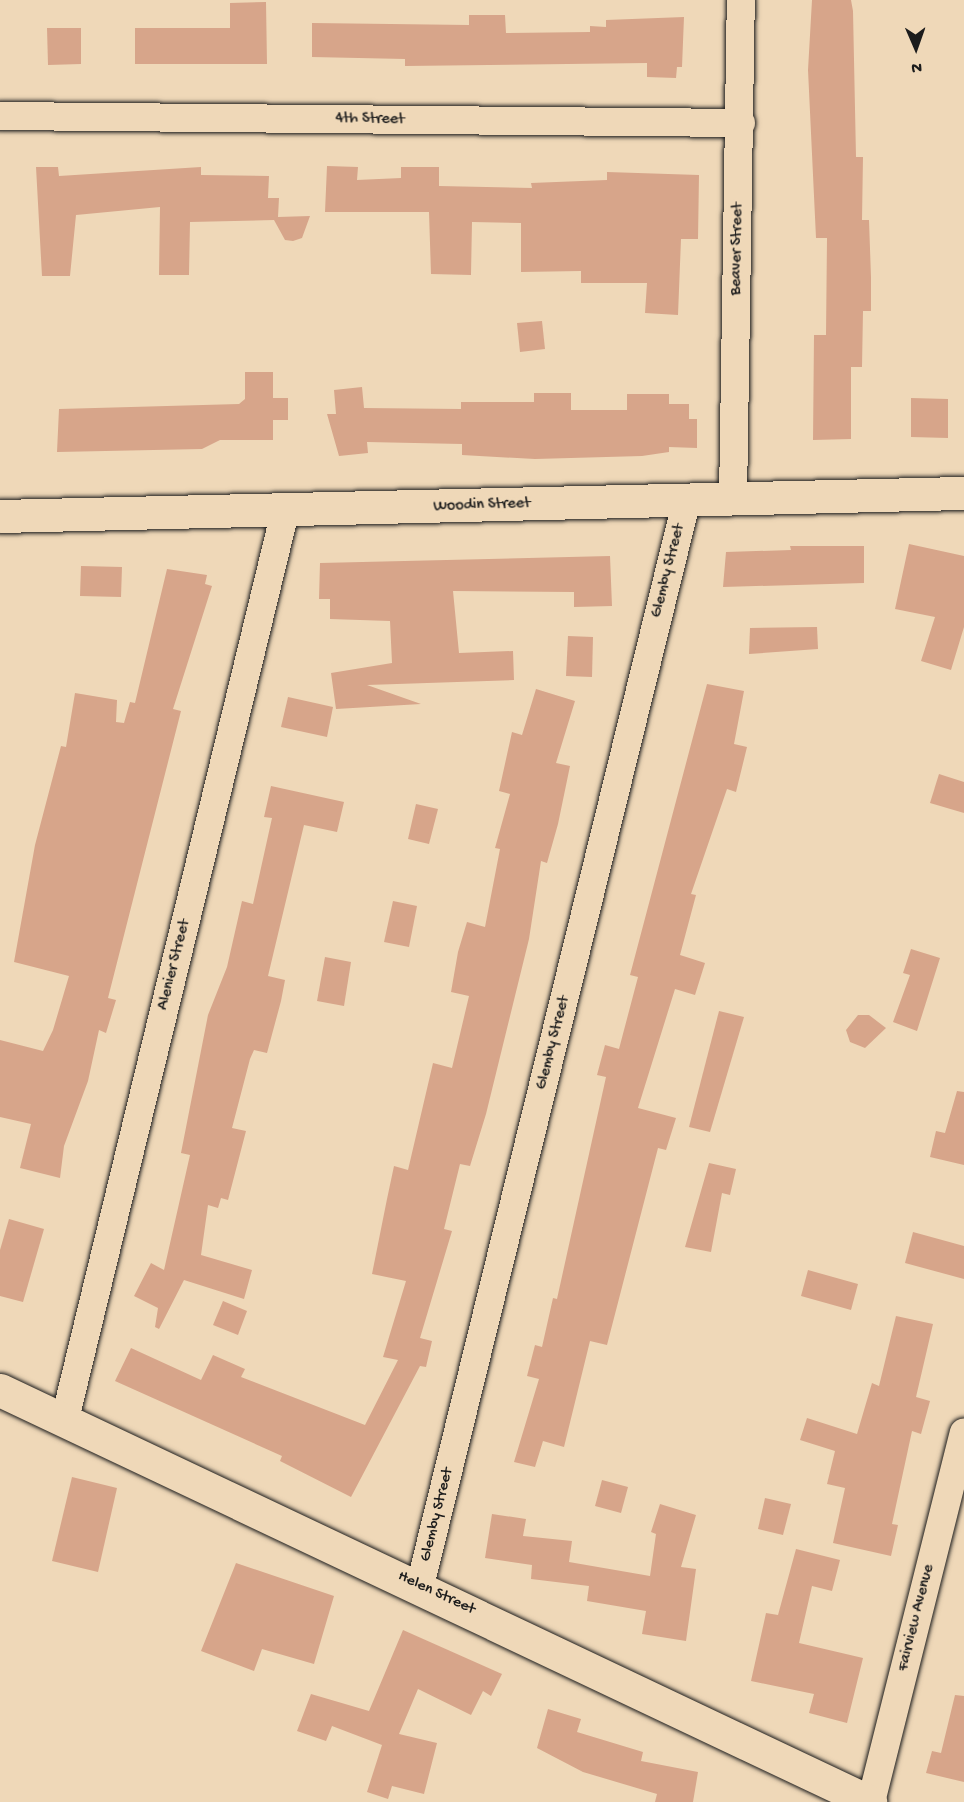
<!DOCTYPE html>
<html>
<head>
<meta charset="utf-8">
<style>
	body { margin:0 }
	#map { position:relative; width:964px; height:1802px; overflow:hidden; background:#efd8b8; font-family:"Gochi Hand",sans-serif }
	div>[style] { position:absolute }
	.building>* { inset:0; background:#d7a58a }
	.roads { filter:drop-shadow(0 0 2px #1c1c1c) drop-shadow(0 0 2px #1c1c1c) }
	.street>* { height:28px; margin:-14px; padding:0 14px; transform-origin:14px; border-radius:14px; background:#efd8b8 }
	.secondary>* { height:33px; margin:-16.5px; padding:0 16.5px; transform-origin:16.5px; border-radius:16.5px; background:#efd8b8 }
	span { translate:-50% -50%; white-space:nowrap; text-align:center; line-height:1.15; -webkit-text-stroke:5px #efd8b8; paint-order:stroke }
	.street-label { font-size:16px; color:#1c1c1c }
	.north { position:absolute; left:886px; top:18px; width:60px; height:60px; -webkit-text-stroke:4px #efd8b8; paint-order:stroke; rotate:178deg; font-size:16px; font-weight:700; line-height:24px; text-align:center; color:#1c1c1c }
	.north::after { content:''; display:block; margin:auto; width:21px; height:27px; background:#1c1c1c; clip-path:polygon(50% 0,100% 100%,50% 72%,0 100%) }
</style>
</head>
<body>
<div id="map">
	<div class="building">
		<div style="clip-path:polygon(812px 0,851px 0,853px 11px,856px 157px,863px 157px,862px 220px,869px 220px,871px 277px,871px 311px,863px 311px,862px 367px,851px 367px,851px 439px,813px 440px,814px 335px,826px 335px,827px 238px,816px 238px,808px 70px)"></div>
		<div style="clip-path:polygon(266px 2px,267px 64px,135px 64px,135px 28px,230px 28px,230px 3px)"></div>
		<div style="clip-path:polygon(469px 15px,505px 15px,506px 33px,590px 32px,590px 26px,606px 27px,606px 20px,684px 17px,682px 67px,677px 67px,676px 78px,647px 77px,647px 63px,405px 66px,405px 59px,312px 57px,312px 23px,469px 25px)"></div>
		<div style="clip-path:polygon(47px 28px,81px 28px,81px 64px,48px 65px)"></div>
		<div style="clip-path:polygon(327px 166px,358px 167px,357px 180px,401px 178px,401px 167px,439px 167px,439px 186px,532px 188px,531px 183px,607px 180px,607px 172px,699px 175px,698px 239px,681px 239px,678px 315px,645px 313px,647px 283px,581px 283px,581px 271px,521px 272px,521px 223px,472px 222px,471px 275px,431px 274px,429px 212px,325px 212px)"></div>
		<div style="clip-path:polygon(36px 167px,58px 167px,59px 176px,201px 167px,201px 175px,269px 176px,268px 198px,279px 198px,278px 217px,310px 216px,302px 238px,293px 241px,285px 240px,274px 220px,190px 222px,189px 275px,159px 275px,160px 207px,76px 215px,70px 276px,42px 276px)"></div>
		<div style="clip-path:polygon(542px 321px,545px 349px,520px 352px,517px 323px)"></div>
		<div style="clip-path:polygon(245px 372px,273px 372px,273px 398px,288px 398px,288px 420px,273px 420px,273px 440px,220px 440px,202px 449px,57px 452px,59px 409px,239px 404px,245px 399px)"></div>
		<div style="clip-path:polygon(362px 387px,364px 408px,461px 409px,461px 402px,534px 402px,534px 393px,571px 393px,571px 410px,627px 410px,627px 394px,669px 394px,669px 404px,689px 404px,689px 419px,697px 419px,697px 448px,669px 447px,669px 452px,642px 456px,535px 459px,462px 455px,462px 444px,367px 442px,368px 453px,339px 456px,327px 414px,336px 414px,334px 390px)"></div>
		<div style="clip-path:polygon(911px 398px,948px 399px,948px 438px,911px 437px)"></div>
		<div style="clip-path:polygon(909px 544px,964px 556px,964px 627px,951px 670px,921px 661px,935px 617px,895px 609px)"></div>
		<div style="clip-path:polygon(790px 546px,864px 546px,864px 583px,723px 587px,726px 552px,791px 550px)"></div>
		<div style="clip-path:polygon(610px 556px,612px 606px,574px 607px,574px 592px,453px 591px,459px 653px,513px 651px,514px 680px,367px 685px,421px 704px,336px 709px,331px 673px,392px 663px,390px 621px,330px 619px,330px 599px,319px 599px,320px 563px)"></div>
		<div style="clip-path:polygon(81px 566px,122px 567px,121px 597px,80px 596px)"></div>
		<div style="clip-path:polygon(167px 569px,207px 575px,205px 584px,212px 586px,173px 709px,181px 711px,108px 998px,116px 1000px,106px 1033px,99px 1030px,88px 1081px,64px 1146px,60px 1178px,20px 1168px,31px 1124px,0 1117px,0 1040px,43px 1051px,53px 1030px,69px 976px,14px 962px,35px 845px,61px 746px,66px 747px,75px 693px,117px 700px,116px 722px,124px 723px,130px 702px,135px 703px)"></div>
		<div style="clip-path:polygon(817px 627px,818px 649px,749px 654px,750px 628px)"></div>
		<div style="clip-path:polygon(568px 636px,593px 637px,592px 677px,566px 676px)"></div>
		<div style="clip-path:polygon(707px 684px,744px 691px,734px 744px,747px 747px,736px 792px,727px 789px,691px 894px,696px 895px,680px 955px,705px 963px,695px 995px,675px 989px,638px 1108px,676px 1118px,666px 1150px,658px 1148px,607px 1345px,590px 1341px,564px 1447px,543px 1441px,535px 1467px,514px 1462px,539px 1379px,527px 1376px,535px 1345px,542px 1347px,553px 1298px,557px 1299px,606px 1077px,597px 1075px,605px 1045px,619px 1049px,638px 977px,630px 975px)"></div>
		<div style="clip-path:polygon(536px 689px,575px 701px,556px 763px,570px 766px,558px 824px,547px 863px,541px 861px,529px 939px,486px 1114px,470px 1166px,460px 1164px,444px 1229px,452px 1231px,420px 1338px,432px 1341px,426px 1367px,420px 1366px,351px 1497px,280px 1461px,282px 1456px,115px 1381px,131px 1348px,201px 1380px,213px 1355px,245px 1369px,241px 1377px,365px 1425px,398px 1360px,383px 1357px,406px 1281px,372px 1274px,387px 1199px,394px 1166px,408px 1170px,433px 1063px,452px 1068px,469px 996px,451px 992px,458px 952px,467px 922px,485px 927px,500px 849px,495px 848px,510px 794px,499px 791px,512px 732px,522px 735px)"></div>
		<div style="clip-path:polygon(288px 697px,333px 707px,327px 737px,281px 727px)"></div>
		<div style="clip-path:polygon(939px 774px,964px 782px,964px 813px,930px 803px)"></div>
		<div style="clip-path:polygon(271px 786px,344px 802px,337px 832px,304px 825px,268px 976px,285px 980px,281px 1001px,267px 1053px,254px 1050px,250px 1059px,232px 1128px,246px 1131px,228px 1200px,221px 1198px,218px 1208px,208px 1205px,201px 1255px,252px 1270px,244px 1299px,184px 1280px,159px 1329px,155px 1327px,158px 1308px,134px 1296px,151px 1263px,164px 1270px,190px 1155px,181px 1153px,208px 1015px,227px 967px,242px 901px,253px 904px,272px 818px,264px 817px)"></div>
		<div style="clip-path:polygon(416px 804px,438px 809px,429px 844px,408px 839px)"></div>
		<div style="clip-path:polygon(393px 901px,417px 906px,409px 947px,384px 942px)"></div>
		<div style="clip-path:polygon(911px 949px,940px 958px,917px 1031px,893px 1022px,910px 975px,903px 973px)"></div>
		<div style="clip-path:polygon(325px 957px,351px 962px,344px 1006px,317px 1001px)"></div>
		<div style="clip-path:polygon(719px 1011px,744px 1017px,710px 1132px,689px 1127px)"></div>
		<div style="clip-path:polygon(858px 1015px,869px 1015px,886px 1028px,865px 1048px,850px 1042px,846px 1030px)"></div>
		<div style="clip-path:polygon(957px 1091px,964px 1092px,964px 1165px,930px 1157px,936px 1131px,945px 1133px)"></div>
		<div style="clip-path:polygon(709px 1163px,736px 1169px,730px 1195px,722px 1193px,711px 1252px,685px 1247px)"></div>
		<div style="clip-path:polygon(9px 1219px,44px 1229px,23px 1302px,0 1296px,0 1250px)"></div>
		<div style="clip-path:polygon(913px 1232px,964px 1246px,964px 1279px,905px 1263px)"></div>
		<div style="clip-path:polygon(808px 1270px,858px 1284px,851px 1310px,801px 1296px)"></div>
		<div style="clip-path:polygon(223px 1301px,247px 1311px,238px 1335px,213px 1325px)"></div>
		<div style="clip-path:polygon(896px 1316px,933px 1324px,916px 1397px,930px 1401px,921px 1434px,912px 1431px,892px 1524px,898px 1525px,891px 1556px,833px 1543px,845px 1488px,827px 1484px,835px 1451px,800px 1440px,807px 1418px,857px 1434px,872px 1383px,879px 1386px)"></div>
		<div style="clip-path:polygon(72px 1477px,117px 1488px,98px 1572px,52px 1561px)"></div>
		<div style="clip-path:polygon(602px 1480px,628px 1487px,621px 1513px,595px 1506px)"></div>
		<div style="clip-path:polygon(765px 1498px,791px 1504px,783px 1535px,758px 1529px)"></div>
		<div style="clip-path:polygon(660px 1504px,696px 1515px,681px 1567px,696px 1569px,686px 1641px,642px 1634px,646px 1611px,587px 1601px,589px 1586px,531px 1579px,532px 1565px,485px 1558px,492px 1514px,526px 1519px,523px 1536px,572px 1541px,569px 1562px,650px 1576px,656px 1534px,651px 1532px)"></div>
		<div style="clip-path:polygon(796px 1549px,840px 1560px,832px 1591px,812px 1586px,799px 1643px,863px 1658px,847px 1723px,809px 1713px,814px 1694px,751px 1681px,766px 1613px,778px 1615px)"></div>
		<div style="clip-path:polygon(236px 1563px,334px 1596px,314px 1664px,262px 1649px,254px 1671px,201px 1651px)"></div>
		<div style="clip-path:polygon(403px 1630px,502px 1674px,491px 1696px,483px 1691px,471px 1715px,418px 1689px,399px 1734px,437px 1743px,424px 1794px,392px 1786px,388px 1799px,367px 1792px,382px 1745px,332px 1726px,326px 1741px,297px 1731px,311px 1694px,369px 1711px)"></div>
		<div style="clip-path:polygon(955px 1695px,964px 1696px,964px 1782px,926px 1773px,932px 1751px,941px 1753px)"></div>
		<div style="clip-path:polygon(548px 1709px,581px 1719px,577px 1732px,643px 1752px,641px 1761px,698px 1772px,693px 1802px,655px 1802px,657px 1794px,583px 1772px,537px 1748px)"></div>
	</div>
	<div class="roads">
		<div class="street">
			<div style="left:0;top:116px;width:741px;rotate:0.54deg"></div>
			<div style="left:733px;top:499px;width:499px;rotate:-89.1deg"></div>
			<div style="left:65px;top:1419px;width:933px;rotate:-76.37deg"></div>
			<div style="left:420px;top:1586px;width:1119px;rotate:-76.2deg"></div>
			<div style="left:871px;top:1802px;width:381px;rotate:-75.9deg"></div>
		</div>
		<div class="secondary">
			<div style="left:0;top:516px;width:964px;rotate:-1.37deg"></div>
			<div style="left:0;top:1390px;width:963px;rotate:25.34deg"></div>
		</div>
	</div>
	<div class="street-label">
		<span style="left:370px;top:120px;rotate:1deg">4th Street</span>
		<span style="left:738px;top:249px;rotate:-89deg">Beaver Street</span>
		<span style="left:482px;top:506px;rotate:-2deg">Woodin Street</span>
		<span style="left:669px;top:571px;rotate:-76deg">Glemby Street</span>
		<span style="left:175px;top:965px;rotate:-76deg">Alenier Street</span>
		<span style="left:554px;top:1043px;rotate:-76deg">Glemby Street</span>
		<span style="left:438px;top:1515px;rotate:-76deg">Glemby Street</span>
		<span style="left:436px;top:1594px;rotate:25deg">Helen Street</span>
		<span style="left:917px;top:1618px;rotate:-76deg">Fairview Avenue</span>
	</div>
	<div class="north">N</div>
</div>
</body>
</html>
